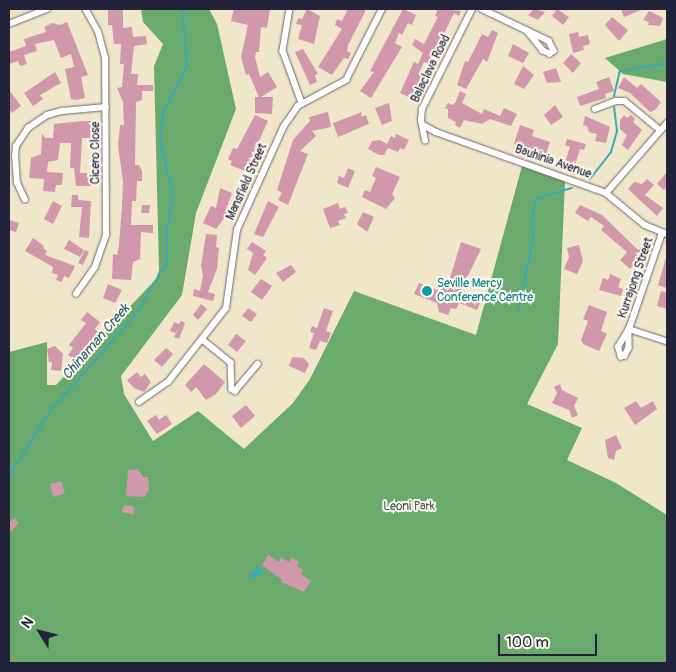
<!DOCTYPE html>
<html>
<head>
<meta charset="utf-8">
<style>
	body { margin:0 }
	#map { position:relative; width:676px; height:672px; overflow:hidden; background:#f0e6ca; font-family:Pangolin,sans-serif }
	div>[style] { position:absolute }
	.forest>* { inset:0; background:#6aaa6c }
	.water>* { inset:0; background:#3aa9b9 }
	.stream>* { height:2px; margin:-1px; padding:0 1px; transform-origin:1px; border-radius:1px; background:#3aa9b9 }
	.building>* { inset:0; background:#d098aa }
	.roads { filter:drop-shadow(0 0 1px #6a676d) drop-shadow(0 0 1px #6a676d) }
	.minor>* { height:5.5px; margin:-2.75px; padding:0 2.75px; transform-origin:2.75px; border-radius:2.75px; background:#fff }
	.dots>* { width:14px; height:14px; translate:-50% -50%; box-sizing:border-box; border:2px solid #fbf7ec; border-radius:50% }
	span { translate:-50% -50%; white-space:nowrap; text-align:center; line-height:1.15; -webkit-text-stroke:4px #fbf7ec; paint-order:stroke }
	.street-label { font-size:12px; color:#22223b }
	.culture-label { font-size:12px; color:#0d838f }
	.left { translate:0 -50%; text-align:left }
	.park-label { font-size:12px; color:#445b52 }
	.water-label { font-size:14px; color:#2d5f74; font-style:italic }
	.frame { position:absolute; inset:0; border:10px solid #22223b; pointer-events:none }
	.north { position:absolute; left:15px; top:607px; width:50px; height:50px; -webkit-text-stroke:4px #fbf7ec; paint-order:stroke; rotate:306deg; font-size:14px; font-weight:700; line-height:20px; text-align:center; color:#22223b }
	.north::after { content:''; display:block; margin:auto; width:18px; height:22px; background:#22223b; clip-path:polygon(50% 0,100% 100%,50% 72%,0 100%) }
	.scale { position:absolute; left:498px; top:634px; width:99px; height:22px; box-sizing:border-box; border:2px solid #22223b; border-top:0; padding-left:6px; font-size:15px; line-height:18px; white-space:nowrap; color:#22223b; -webkit-text-stroke:4px #fbf7ec; paint-order:stroke }
</style>
</head>
<body>
<div id="map">
	<div class="forest">
		<div style="clip-path:polygon(141px 9px,209px 9px,217px 24px,236px 109px,196px 213px,182px 295px,121px 376px,124px 394px,153px 441px,198px 411px,244px 449px,293px 403px,310px 379px,354px 291px,476px 335px,522px 166px,565px 181px,558px 344px,527px 404px,582px 428px,567px 460px,616px 483px,667px 515px,667px 663px,9px 663px,9px 352px,47px 342px,47px 385px,56px 385px,156px 279px,159px 270px,154px 66px,163px 44px,143px 22px)"></div>
		<div style="clip-path:polygon(667px 39px,667px 82px,623px 74px,605px 58px)"></div>
	</div>
	<div class="water">
		<div style="clip-path:polygon(258px 566px,263px 573px,253px 579px,249px 578px)"></div>
	</div>
	<div class="stream">
		<div style="left:614px;top:96px;width:26px;rotate:-77deg"></div>
		<div style="left:620px;top:71px;width:48px;rotate:-9.7deg"></div>
		<div style="left:590px;top:179px;width:34px;rotate:-52deg"></div>
		<div style="left:611px;top:152px;width:22px;rotate:-74deg"></div>
		<div style="left:617px;top:131px;width:24px;rotate:-97deg"></div>
		<div style="left:519px;top:307px;width:68px;rotate:-78.2deg"></div>
		<div style="left:533px;top:240px;width:24px;rotate:-92deg"></div>
		<div style="left:532px;top:216px;width:19px;rotate:-74deg"></div>
		<div style="left:537px;top:198px;width:36px;rotate:-16deg"></div>
		<div style="left:9px;top:476px;width:77px;rotate:-57.8deg"></div>
		<div style="left:50px;top:411px;width:128px;rotate:-48.5deg"></div>
		<div style="left:135px;top:315px;width:62px;rotate:-58.9deg"></div>
		<div style="left:167px;top:262px;width:34px;rotate:-90deg"></div>
		<div style="left:167px;top:228px;width:34px;rotate:-80deg"></div>
		<div style="left:173px;top:195px;width:57px;rotate:-103.3deg"></div>
		<div style="left:160px;top:140px;width:28px;rotate:-84deg"></div>
		<div style="left:163px;top:112px;width:52px;rotate:-62.4deg"></div>
		<div style="left:187px;top:66px;width:57px;rotate:-95deg"></div>
	</div>
	<div class="building">
		<div style="clip-path:polygon(234px 9px,270px 9px,267px 28px,261px 27px,259px 52px,256px 52px,255px 57px,260px 77px,268px 72px,277px 87px,261px 97px,273px 97px,272px 114px,255px 113px,255px 97px,259px 97px,249px 74px,246px 75px,241px 57px,248px 25px,231px 21px)"></div>
		<div style="clip-path:polygon(307px 9px,320px 16px,314px 44px,298px 39px,302px 25px,296px 24px,298px 18px,302px 19px)"></div>
		<div style="clip-path:polygon(348px 9px,365px 9px,365px 12px,348px 45px,347px 51px,351px 53px,348px 59px,344px 58px,332px 75px,318px 67px,342px 29px,335px 25px,337px 19px,342px 21px)"></div>
		<div style="clip-path:polygon(403px 9px,416px 15px,412px 25px,408px 23px,402px 35px,399px 33px,395px 43px,402px 47px,371px 98px,360px 91px,374px 72px,370px 71px)"></div>
		<div style="clip-path:polygon(438px 9px,461px 11px,459px 16px,454px 13px,429px 64px,424px 62px,419px 73px,424px 75px,420px 85px,410px 98px,400px 93px,414px 62px,418px 64px,423px 53px,412px 45px,415px 39px,424px 44px,438px 17px,435px 16px)"></div>
		<div style="clip-path:polygon(534px 9px,545px 12px,538px 20px,528px 15px)"></div>
		<div style="clip-path:polygon(557px 9px,569px 17px,563px 25px,552px 16px)"></div>
		<div style="clip-path:polygon(621px 9px,643px 9px,624px 17px)"></div>
		<div style="clip-path:polygon(108px 10px,123px 10px,123px 28px,132px 27px,133px 37px,146px 36px,147px 44px,134px 46px,131px 74px,138px 74px,137px 85px,153px 85px,153px 91px,142px 91px,142px 100px,136px 102px,135px 165px,139px 165px,142px 171px,142px 181px,137px 181px,136px 201px,132px 201px,131px 225px,153px 225px,153px 233px,141px 232px,140px 259px,133px 262px,131px 280px,112px 279px,113px 254px,117px 255px,119px 245px,122px 205px,123px 181px,118px 146px,120px 125px,124px 125px,123px 102px,117px 88px,122px 87px,124px 64px,120px 64px,121px 44px,114px 44px,112px 25px,108px 25px)"></div>
		<div style="clip-path:polygon(649px 11px,663px 18px,660px 26px,648px 25px,649px 22px,643px 20px)"></div>
		<div style="clip-path:polygon(612px 17px,628px 30px,619px 41px,605px 25px)"></div>
		<div style="clip-path:polygon(67px 22px,88px 75px,81px 77px,85px 98px,76px 100px,71px 99px,65px 69px,74px 67px,71px 54px,61px 58px,54px 40px,35px 44px,37px 51px,24px 55px,27px 64px,20px 66px,18px 61px,9px 64px,9px 52px,26px 46px,24px 39px,46px 32px,44px 27px,52px 23px,60px 25px)"></div>
		<div style="clip-path:polygon(492px 30px,498px 33px,487px 62px,483px 59px,466px 89px,457px 85px,465px 61px,468px 62px,482px 34px,488px 37px)"></div>
		<div style="clip-path:polygon(578px 32px,579px 37px,588px 35px,590px 44px,583px 46px,584px 50px,573px 53px,569px 34px)"></div>
		<div style="clip-path:polygon(513px 44px,529px 53px,523px 63px,508px 56px)"></div>
		<div style="clip-path:polygon(303px 49px,318px 74px,315px 75px,317px 82px,310px 85px,295px 52px)"></div>
		<div style="clip-path:polygon(571px 54px,581px 63px,573px 73px,563px 63px)"></div>
		<div style="clip-path:polygon(523px 66px,534px 75px,524px 89px,514px 84px)"></div>
		<div style="clip-path:polygon(556px 68px,561px 82px,547px 83px,543px 72px)"></div>
		<div style="clip-path:polygon(55px 72px,61px 83px,40px 95px,43px 99px,33px 106px,24px 93px)"></div>
		<div style="clip-path:polygon(609px 77px,614px 91px,605px 94px,606px 98px,580px 106px,577px 97px,599px 89px,596px 82px)"></div>
		<div style="clip-path:polygon(624px 77px,637px 88px,641px 84px,661px 102px,655px 110px,650px 112px,630px 93px,618px 88px)"></div>
		<div style="clip-path:polygon(9px 90px,21px 106px,12px 113px,9px 109px)"></div>
		<div style="clip-path:polygon(460px 91px,466px 94px,462px 103px,482px 114px,484px 109px,500px 116px,504px 108px,517px 114px,511px 126px,490px 119px,482px 124px,464px 120px,460px 128px,455px 125px,456px 122px,448px 118px,448px 109px,445px 108px,448px 103px,452px 105px,455px 103px)"></div>
		<div style="clip-path:polygon(389px 103px,392px 121px,382px 125px,375px 108px)"></div>
		<div style="clip-path:polygon(555px 105px,563px 117px,551px 125px,544px 115px)"></div>
		<div style="clip-path:polygon(328px 112px,331px 127px,312px 131px,316px 136px,300px 151px,308px 154px,288px 205px,278px 200px,282px 193px,277px 190px,293px 140px,310px 121px,309px 117px)"></div>
		<div style="clip-path:polygon(362px 112px,361px 117px,366px 115px,369px 124px,338px 137px,333px 123px)"></div>
		<div style="clip-path:polygon(255px 115px,268px 121px,245px 171px,230px 165px,232px 161px,228px 159px,233px 148px,237px 149px)"></div>
		<div style="clip-path:polygon(624px 115px,627px 118px,631px 115px,635px 119px,633px 122px,642px 130px,628px 150px,622px 145px,627px 135px,620px 129px,620px 120px)"></div>
		<div style="clip-path:polygon(585px 116px,610px 127px,606px 143px,595px 141px,597px 134px,589px 132px,587px 126px,583px 125px)"></div>
		<div style="clip-path:polygon(83px 121px,93px 121px,92px 138px,82px 138px,80px 173px,87px 173px,87px 178px,92px 178px,91px 186px,76px 186px,74px 168px,70px 168px,71px 143px,60px 143px,58px 160px,48px 162px,47px 172px,63px 173px,62px 185px,56px 185px,55px 192px,43px 191px,44px 179px,29px 178px,31px 158px,41px 154px,42px 133px,45px 138px,53px 138px,54px 124px)"></div>
		<div style="clip-path:polygon(520px 125px,534px 130px,532px 136px,550px 142px,546px 154px,514px 144px)"></div>
		<div style="clip-path:polygon(396px 134px,409px 140px,404px 150px,400px 148px,398px 152px,388px 148px,384px 155px,379px 155px,368px 149px,372px 141px,380px 140px,387px 144px,391px 136px,395px 138px)"></div>
		<div style="clip-path:polygon(567px 139px,586px 144px,584px 150px,580px 149px,575px 165px,565px 162px,570px 147px,565px 145px)"></div>
		<div style="clip-path:polygon(376px 167px,400px 177px,392px 194px,395px 198px,386px 209px,362px 197px,365px 190px,370px 192px,376px 178px,372px 176px)"></div>
		<div style="clip-path:polygon(348px 168px,355px 171px,348px 188px,337px 183px,339px 176px,344px 178px)"></div>
		<div style="clip-path:polygon(667px 172px,667px 186px,664px 190px,657px 184px)"></div>
		<div style="clip-path:polygon(647px 179px,654px 185px,645px 195px,663px 208px,657px 216px,628px 189px,634px 182px,642px 184px)"></div>
		<div style="clip-path:polygon(220px 188px,232px 193px,225px 212px,228px 213px,216px 229px,203px 223px,211px 206px,216px 208px)"></div>
		<div style="clip-path:polygon(72px 195px,78px 195px,78px 200px,91px 201px,89px 238px,79px 237px,82px 207px,71px 207px)"></div>
		<div style="clip-path:polygon(53px 201px,62px 206px,53px 224px,44px 219px)"></div>
		<div style="clip-path:polygon(268px 201px,279px 207px,263px 237px,254px 234px)"></div>
		<div style="clip-path:polygon(338px 203px,340px 209px,345px 207px,348px 213px,344px 214px,346px 218px,338px 221px,340px 225px,330px 228px,323px 209px)"></div>
		<div style="clip-path:polygon(142px 205px,150px 205px,149px 213px,141px 213px)"></div>
		<div style="clip-path:polygon(580px 205px,602px 215px,638px 250px,641px 247px,646px 251px,630px 269px,620px 260px,627px 252px,601px 230px,604px 226px,591px 217px,588px 221px,575px 213px)"></div>
		<div style="clip-path:polygon(363px 212px,374px 217px,367px 232px,357px 224px)"></div>
		<div style="clip-path:polygon(10px 220px,19px 223px,16px 232px,9px 230px)"></div>
		<div style="clip-path:polygon(206px 234px,217px 235px,216px 247px,219px 248px,217px 269px,208px 292px,215px 294px,213px 301px,193px 296px,194px 289px,200px 291px,203px 275px,201px 266px)"></div>
		<div style="clip-path:polygon(33px 238px,44px 246px,43px 248px,47px 251px,45px 255px,75px 266px,69px 278px,64px 276px,62px 282px,56px 280px,58px 275px,52px 273px,53px 267px,25px 251px)"></div>
		<div style="clip-path:polygon(69px 240px,84px 250px,80px 257px,64px 249px)"></div>
		<div style="clip-path:polygon(252px 242px,266px 251px,263px 255px,267px 258px,255px 275px,248px 270px,253px 253px,247px 249px)"></div>
		<div style="clip-path:polygon(461px 242px,481px 249px,461px 290px,482px 298px,477px 310px,459px 303px,456px 309px,451px 308px,448px 315px,439px 312px,437px 303px,414px 294px,419px 283px,440px 291px,442px 283px,448px 285px)"></div>
		<div style="clip-path:polygon(579px 245px,583px 261px,577px 274px,564px 269px,569px 257px,567px 248px)"></div>
		<div style="clip-path:polygon(85px 250px,89px 252px,83px 265px,78px 263px)"></div>
		<div style="clip-path:polygon(666px 258px,667px 258px,667px 288px,658px 285px)"></div>
		<div style="clip-path:polygon(291px 265px,296px 272px,283px 282px,276px 273px)"></div>
		<div style="clip-path:polygon(610px 274px,621px 279px,618px 287px,623px 289px,621px 296px,599px 290px,603px 278px,608px 280px)"></div>
		<div style="clip-path:polygon(261px 279px,272px 286px,262px 300px,251px 292px)"></div>
		<div style="clip-path:polygon(108px 284px,122px 290px,115px 303px,103px 298px)"></div>
		<div style="clip-path:polygon(661px 291px,667px 293px,667px 309px,657px 306px)"></div>
		<div style="clip-path:polygon(201px 304px,207px 309px,198px 320px,193px 315px)"></div>
		<div style="clip-path:polygon(589px 305px,607px 312px,601px 331px,607px 334px,599px 351px,583px 344px,581px 340px,588px 321px,583px 319px)"></div>
		<div style="clip-path:polygon(248px 308px,257px 314px,251px 322px,242px 316px)"></div>
		<div style="clip-path:polygon(324px 308px,333px 311px,326px 331px,331px 333px,327px 343px,320px 341px,316px 350px,309px 348px,314px 333px,310px 332px,312px 326px,317px 328px)"></div>
		<div style="clip-path:polygon(87px 312px,100px 322px,95px 329px,98px 332px,75px 360px,68px 355px,73px 348px,69px 345px,86px 323px,81px 320px)"></div>
		<div style="clip-path:polygon(181px 321px,185px 323px,179px 339px,174px 337px,178px 329px,175px 333px,170px 331px,174px 322px,179px 324px)"></div>
		<div style="clip-path:polygon(236px 334px,246px 341px,237px 352px,228px 345px)"></div>
		<div style="clip-path:polygon(55px 346px,63px 354px,61px 371px,51px 370px,52px 362px,49px 362px,47px 349px)"></div>
		<div style="clip-path:polygon(166px 348px,173px 354px,162px 367px,154px 360px)"></div>
		<div style="clip-path:polygon(292px 357px,304px 358px,309px 364px,305px 373px,289px 366px)"></div>
		<div style="clip-path:polygon(204px 364px,225px 382px,216px 394px,206px 400px,196px 387px,191px 392px,185px 385px)"></div>
		<div style="clip-path:polygon(137px 372px,141px 377px,145px 374px,151px 382px,144px 392px,134px 388px,127px 380px)"></div>
		<div style="clip-path:polygon(560px 384px,562px 390px,578px 398px,574px 406px,578px 415px,572px 418px,569px 410px,552px 403px,557px 393px,554px 387px)"></div>
		<div style="clip-path:polygon(636px 401px,641px 408px,653px 401px,657px 409px,635px 425px,624px 408px)"></div>
		<div style="clip-path:polygon(246px 405px,255px 416px,241px 428px,232px 416px)"></div>
		<div style="clip-path:polygon(156px 415px,159px 420px,166px 415px,172px 424px,157px 434px,147px 421px)"></div>
		<div style="clip-path:polygon(616px 435px,622px 448px,616px 451px,614px 460px,608px 458px,605px 440px)"></div>
		<div style="clip-path:polygon(138px 469px,143px 477px,148px 477px,149px 489px,145px 497px,126px 496px,128px 470px)"></div>
		<div style="clip-path:polygon(61px 481px,65px 494px,53px 497px,50px 484px)"></div>
		<div style="clip-path:polygon(124px 505px,133px 506px,134px 515px,122px 512px)"></div>
		<div style="clip-path:polygon(14px 518px,19px 523px,9px 533px,9px 523px)"></div>
		<div style="clip-path:polygon(268px 555px,279px 562px,281px 557px,289px 562px,292px 557px,299px 562px,297px 566px,303px 570px,301px 574px,311px 581px,304px 592px,281px 582px,282px 580px,262px 565px)"></div>
	</div>
	<div class="roads">
		<div class="minor">
			<div style="left:290px;top:9px;width:43px;rotate:99.5deg"></div>
			<div style="left:283px;top:51px;width:55px;rotate:69.9deg"></div>
			<div style="left:482px;top:9px;width:74px;rotate:25.5deg"></div>
			<div style="left:549px;top:41px;width:11px;rotate:63deg"></div>
			<div style="left:554px;top:51px;width:5px;rotate:143deg"></div>
			<div style="left:550px;top:54px;width:8px;rotate:-157deg"></div>
			<div style="left:543px;top:51px;width:26px;rotate:-129deg"></div>
			<div style="left:9px;top:24px;width:41px;rotate:-21.5deg"></div>
			<div style="left:595px;top:109px;width:22px;rotate:-21deg"></div>
			<div style="left:616px;top:101px;width:9px"></div>
			<div style="left:625px;top:101px;width:44px;rotate:39.5deg"></div>
			<div style="left:423px;top:125px;width:15px;rotate:28deg"></div>
			<div style="left:436px;top:132px;width:181px;rotate:19.7deg"></div>
			<div style="left:606px;top:193px;width:50px;rotate:39.4deg"></div>
			<div style="left:645px;top:225px;width:24px;rotate:22deg"></div>
			<div style="left:425px;top:141px;width:21px;rotate:-101deg"></div>
			<div style="left:421px;top:120px;width:11px;rotate:-85deg"></div>
			<div style="left:422px;top:109px;width:112px;rotate:-63.4deg"></div>
			<div style="left:606px;top:193px;width:93px;rotate:-48.9deg"></div>
			<div style="left:25px;top:200px;width:19px;rotate:-115deg"></div>
			<div style="left:17px;top:183px;width:27px;rotate:-94deg"></div>
			<div style="left:15px;top:156px;width:10px;rotate:-84deg"></div>
			<div style="left:16px;top:146px;width:22px;rotate:-56deg"></div>
			<div style="left:28px;top:128px;width:23px;rotate:-34deg"></div>
			<div style="left:47px;top:115px;width:16px;rotate:-15deg"></div>
			<div style="left:62px;top:111px;width:44px;rotate:-5.2deg"></div>
			<div style="left:76px;top:294px;width:33px;rotate:-55deg"></div>
			<div style="left:95px;top:267px;width:34px;rotate:-71deg"></div>
			<div style="left:106px;top:235px;width:177px;rotate:-90.3deg"></div>
			<div style="left:105px;top:58px;width:27px;rotate:-105deg"></div>
			<div style="left:98px;top:32px;width:26px;rotate:-119deg"></div>
			<div style="left:629px;top:329px;width:19px;rotate:90deg"></div>
			<div style="left:629px;top:348px;width:9px;rotate:117deg"></div>
			<div style="left:625px;top:356px;width:4px;rotate:166deg"></div>
			<div style="left:621px;top:357px;width:10px;rotate:-107deg"></div>
			<div style="left:618px;top:347px;width:21px;rotate:-59deg"></div>
			<div style="left:629px;top:329px;width:102px;rotate:-71deg"></div>
			<div style="left:629px;top:329px;width:40px;rotate:18deg"></div>
			<div style="left:203px;top:340px;width:36px;rotate:39deg"></div>
			<div style="left:231px;top:363px;width:26px;rotate:88deg"></div>
			<div style="left:232px;top:389px;width:4px;rotate:34deg"></div>
			<div style="left:235px;top:391px;width:35px;rotate:-50deg"></div>
			<div style="left:139px;top:402px;width:35px;rotate:-35deg"></div>
			<div style="left:168px;top:382px;width:94px;rotate:-51.9deg"></div>
			<div style="left:226px;top:308px;width:79px;rotate:-82deg"></div>
			<div style="left:237px;top:230px;width:114px;rotate:-65.7deg"></div>
			<div style="left:284px;top:126px;width:24px;rotate:-55deg"></div>
			<div style="left:298px;top:106px;width:55px;rotate:-28.4deg"></div>
			<div style="left:346px;top:80px;width:80px;rotate:-63.1deg"></div>
		</div>
	</div>
	<div class="dots">
		<div style="left:427px;top:291px;background:#0f9aa8"></div>
	</div>
	<div class="street-label">
		<span style="left:431px;top:69px;rotate:-64deg">Balaclava Road</span>
		<span style="left:96px;top:153px;rotate:-90deg">Cicero Close</span>
		<span style="left:553px;top:162px;rotate:19deg">Bauhinia Avenue</span>
		<span style="left:247px;top:182px;rotate:-66deg">Mansfield Street</span>
		<span style="left:636px;top:278px;rotate:-71deg">Kurrajong Street</span>
	</div>
	<div class="culture-label">
		<span class="left" style="left:437px;top:291px">Seville Mercy<br>Conference Centre</span>
	</div>
	<div class="park-label">
		<span style="left:409px;top:507px">Leoni Park</span>
	</div>
	<div class="water-label">
		<span style="left:96px;top:342px;rotate:-49deg">Chinaman Creek</span>
	</div>
	<div class="frame"></div>
	<div class="north">N</div>
	<div class="scale">100 m</div>
</div>
</body>
</html>
